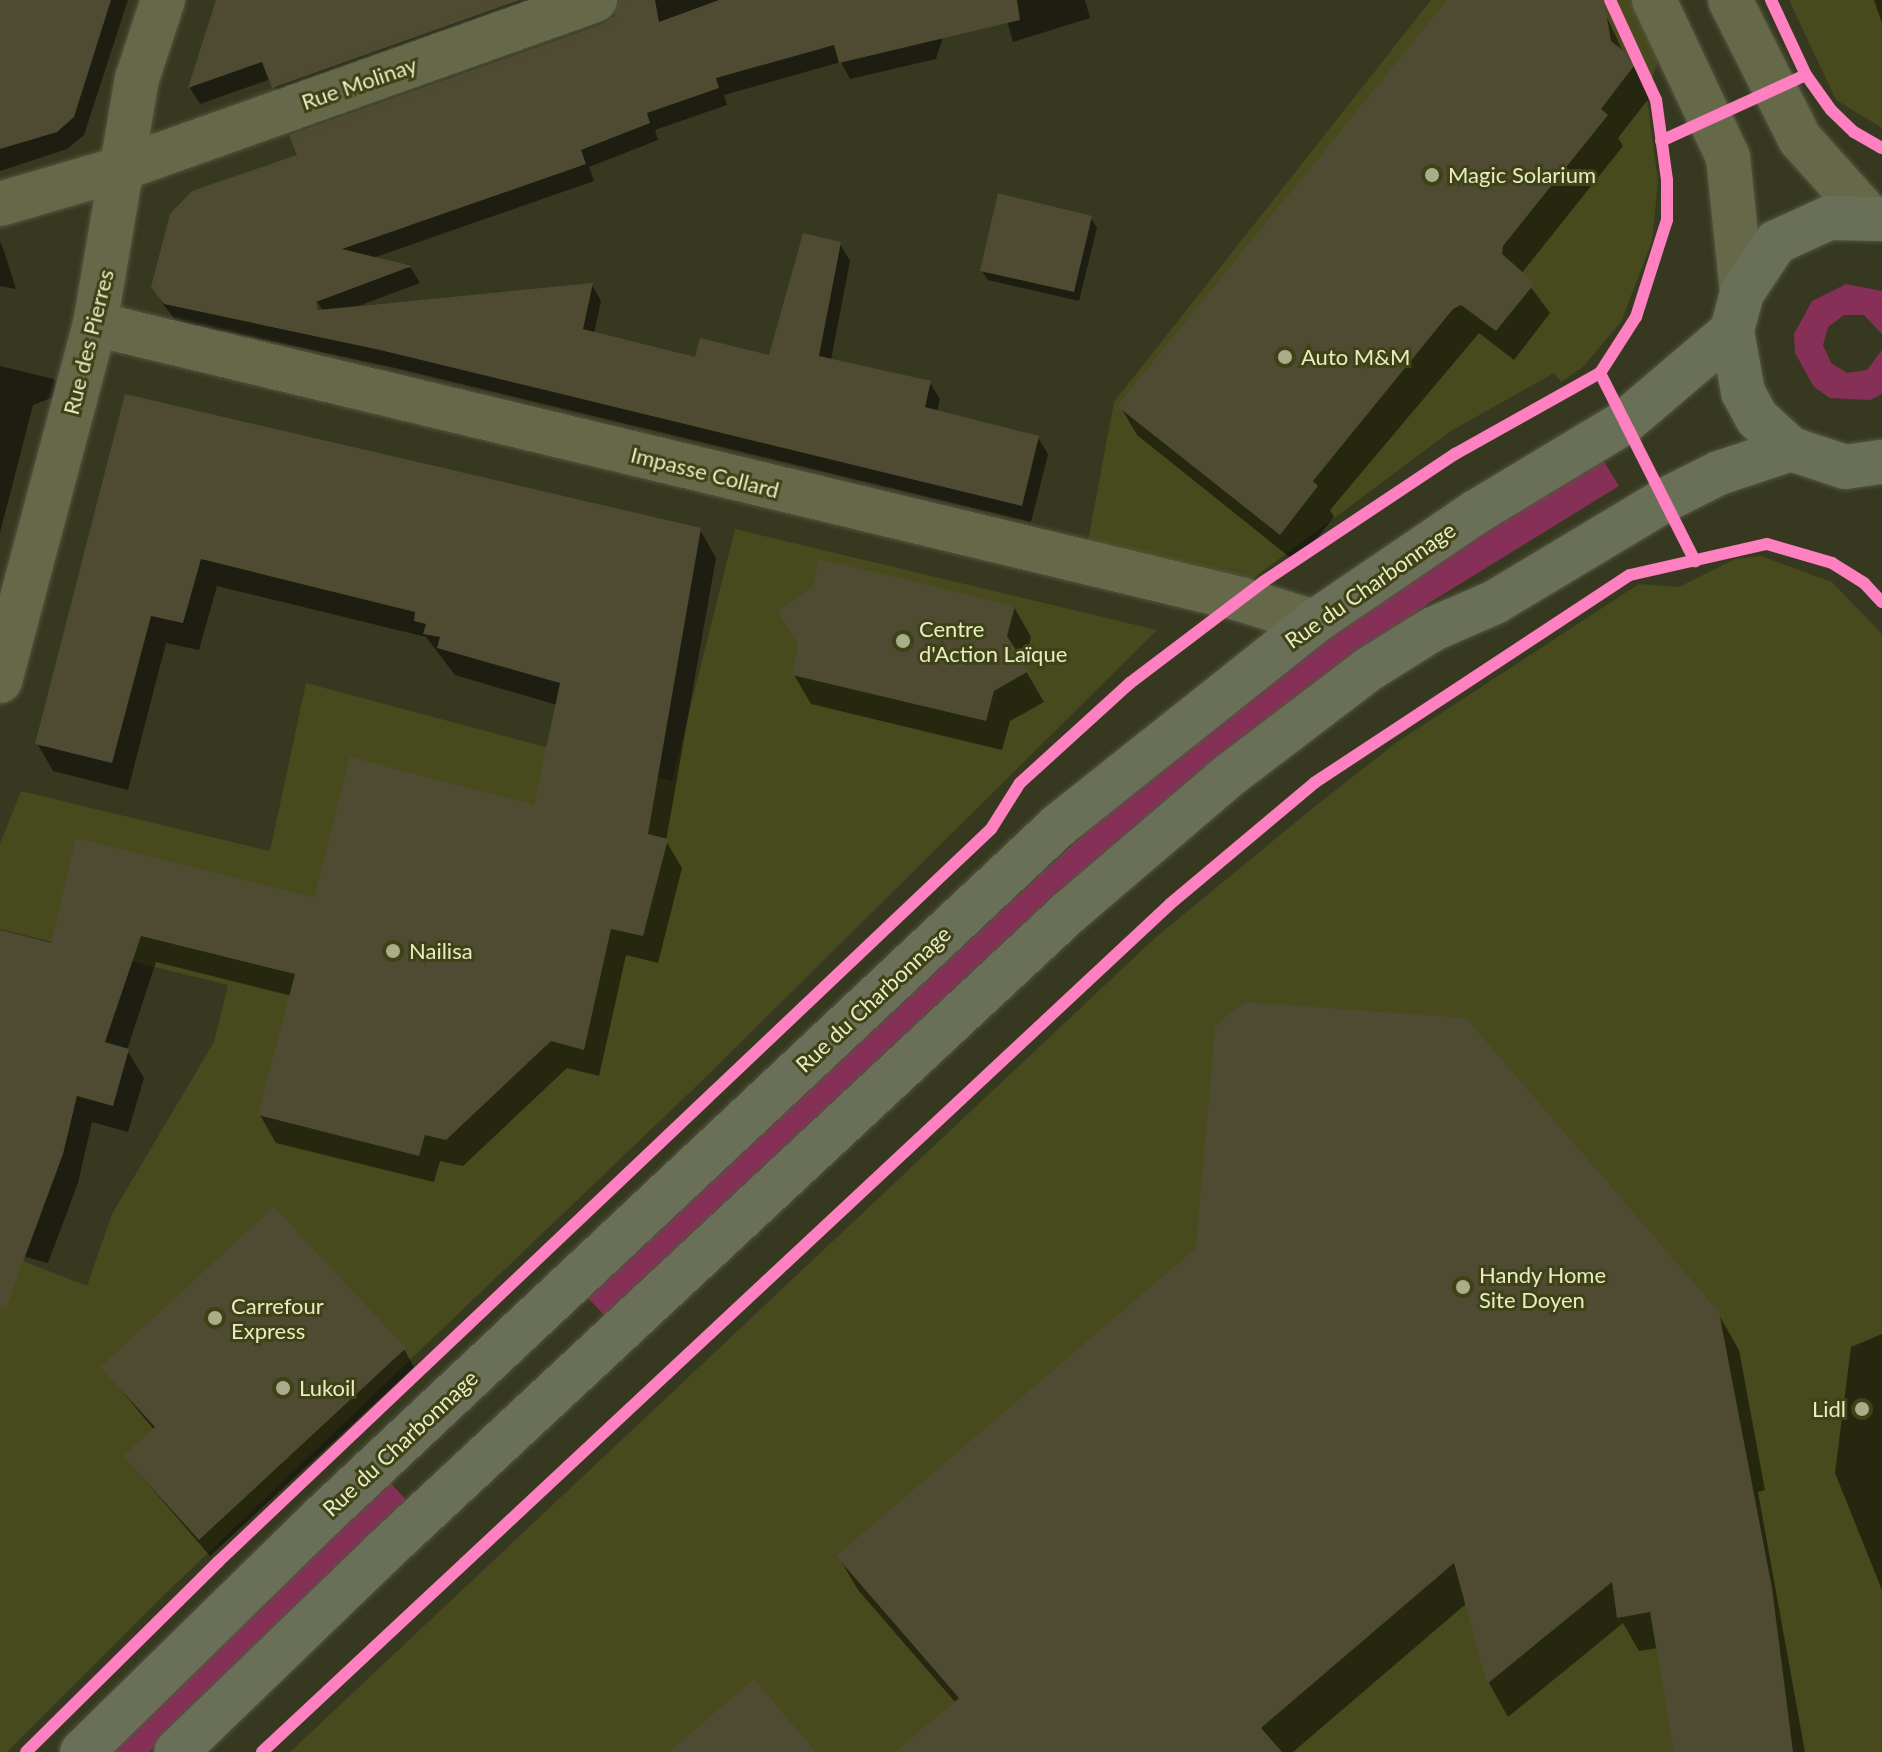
<!DOCTYPE html>
<html>
<head>
<meta charset="utf-8">
<style>
	body { margin:0 }
	#map { position:relative; width:1882px; height:1752px; overflow:hidden; background:#373820; font-family:Lato,sans-serif }
	div>[style] { position:absolute }
	.built>* { inset:0; background:#474a1c }
	.green>* { inset:0; background:#863058 }
	.shadow>* { inset:0; background:#0007 }
	.building>* { inset:0; background:#4f4b32 }
	.roads { filter:drop-shadow(0 0 2px #53553f) drop-shadow(0 0 2px #53553f) }
	.minor>* { height:44px; margin:-22px; padding:0 22px; transform-origin:22px; border-radius:22px; background:#66684a }
	.tertiary>* { height:44px; margin:-22px; padding:0 22px; transform-origin:22px; border-radius:22px; background:#66684a }
	.secondary>* { height:44px; margin:-22px; padding:0 22px; transform-origin:22px; border-radius:22px; background:#6a7058 }
	.cycleway>* { height:12px; margin:-6px; padding:0 6px; transform-origin:6px; border-radius:6px; background:#ff80c0 }
	.dots>* { width:22px; height:22px; translate:-50% -50%; box-sizing:border-box; border:4px solid #3f4216; border-radius:50% }
	span { translate:-50% -50%; white-space:nowrap; text-align:center; line-height:1.15; -webkit-text-stroke:6px #3f4216; paint-order:stroke }
	.street-label { font-size:22px; color:#e7ecc3 }
	.poi-label { font-size:22px; color:#e7ecc3 }
	.left { translate:0 -50%; text-align:left }
	.right { translate:-100% -50%; text-align:right }
</style>
</head>
<body>
<div id="map">
	<div class="built">
		<div style="clip-path:polygon(1431px 0,1631px 0,1658px 59px,1647px 98px,1658px 181px,1652px 241px,1621px 322px,1583px 367px,1561px 382px,1554px 373px,1451px 431px,1251px 580px,1088px 541px,1114px 402px)"></div>
		<div style="clip-path:polygon(1789px 0,1882px 0,1882px 128px,1836px 100px)"></div>
		<div style="clip-path:polygon(735px 529px,1157px 630px,710px 1073px,160px 1599px,7px 1752px,0 1752px,0 1252px,87px 1286px,112px 1214px,214px 1042px,228px 985px,0 929px,0 844px,21px 791px,270px 851px,306px 683px,672px 781px)"></div>
		<div style="clip-path:polygon(1761px 556px,1832px 582px,1882px 634px,1882px 1752px,290px 1752px,1156px 937px,1313px 808px,1397px 742px,1639px 584px,1679px 587px,1735px 559px)"></div>
	</div>
	<div class="green">
		<div style="clip-path:polygon(1846px 284px,1882px 291px,1882px 334px,1864px 315px,1844px 315px,1828px 327px,1823px 345px,1831px 363px,1847px 373px,1867px 370px,1882px 350px,1882px 394px,1870px 400px,1830px 398px,1814px 387px,1795px 353px,1794px 334px,1812px 301px)"></div>
		<div style="clip-path:polygon(1603px 460px,1619px 486px,1429px 603px,1216px 760px,1072px 882px,606px 1317px,585px 1295px,1123px 798px,1321px 643px,1481px 534px)"></div>
		<div style="clip-path:polygon(388px 1480px,408px 1502px,149px 1752px,107px 1752px)"></div>
	</div>
	<div class="shadow">
		<div style="clip-path:polygon(0 0,128px 0,84px 135px,67px 149px,0 171px)"></div>
		<div style="clip-path:polygon(220px 0,577px 0,284px 104px,271px 79px,200px 104px,190px 88px)"></div>
		<div style="clip-path:polygon(evenodd,620px 0,955px 0,936px 59px,850px 79px,841px 62px,724px 95px,727px 105px,655px 130px,658px 140px,589px 167px,594px 181px,373px 258px,411px 268px,420px 283px,358px 306px,592px 285px,601px 301px,594px 334px,696px 359px,771px 358px,840px 244px,850px 261px,831px 360px,930px 383px,940px 399px,937px 412px,1038px 438px,1048px 454px,1031px 522px,391px 367px,176px 321px,163px 304px,153px 286px,605px 25px,622px 6px,620px 0,312px 293px,323px 311px,319px 311px,312px 293px)"></div>
		<div style="clip-path:polygon(1001px 0,1085px 0,1090px 18px,1013px 42px)"></div>
		<div style="clip-path:polygon(1450px 0,1599px 0,1624px 54px,1653px 93px,1618px 138px,1623px 146px,1521px 274px,1550px 313px,1514px 360px,1479px 333px,1330px 510px,1334px 517px,1297px 563px,1137px 435px,1120px 406px)"></div>
		<div style="clip-path:polygon(1874px 0,1882px 0,1882px 23px)"></div>
		<div style="clip-path:polygon(1091px 218px,1097px 228px,1079px 301px,988px 280px,982px 271px)"></div>
		<div style="clip-path:polygon(0 242px,3px 248px,16px 289px,0 286px)"></div>
		<div style="clip-path:polygon(0 366px,54px 379px,62px 394px,33px 405px,0 533px)"></div>
		<div style="clip-path:polygon(127px 397px,700px 530px,716px 558px,666px 841px,682px 868px,658px 963px,626px 955px,599px 1076px,567px 1068px,463px 1166px,440px 1161px,434px 1182px,276px 1143px,260px 1115px,292px 996px,156px 962px,127px 1050px,144px 1078px,128px 1132px,92px 1122px,78px 1183px,48px 1263px,0 1250px,0 932px,53px 946px,315px 900px,536px 807px,557px 705px,455px 675px,426px 637px,217px 586px,199px 650px,166px 643px,128px 790px,53px 771px,37px 743px)"></div>
		<div style="clip-path:polygon(1014px 607px,1031px 637px,1023px 666px,1044px 702px,1010px 721px,1002px 750px,811px 704px,794px 675px)"></div>
		<div style="clip-path:polygon(1719px 1315px,1739px 1350px,1765px 1490px,1758px 1492px,1805px 1752px,1676px 1752px,1658px 1648px,1639px 1651px,1623px 1623px,1508px 1717px,1489px 1683px,1467px 1603px,1293px 1752px,898px 1752px,956px 1703px,858px 1590px,838px 1556px)"></div>
		<div style="clip-path:polygon(1882px 1334px,1882px 1590px,1835px 1473px,1851px 1347px)"></div>
		<div style="clip-path:polygon(404px 1349px,414px 1367px,210px 1556px,125px 1457px,155px 1431px,102px 1367px)"></div>
	</div>
	<div class="building">
		<div style="clip-path:polygon(0 0,111px 0,74px 117px,57px 132px,0 149px)"></div>
		<div style="clip-path:polygon(216px 0,520px 0,272px 88px,262px 62px,188px 88px)"></div>
		<div style="clip-path:polygon(619px 0,655px 0,659px 22px,719px 0,1017px 0,1020px 20px,839px 63px,834px 45px,716px 78px,719px 88px,647px 113px,650px 123px,581px 150px,586px 164px,342px 249px,412px 266px,316px 302px,318px 310px,593px 283px,583px 329px,695px 357px,700px 338px,769px 355px,803px 233px,841px 242px,819px 356px,931px 381px,925px 407px,1039px 436px,1022px 506px,380px 350px,164px 304px,151px 287px,170px 214px,192px 191px,297px 155px,289px 135px,603px 24px,614px 16px)"></div>
		<div style="clip-path:polygon(1447px 0,1604px 0,1611px 41px,1637px 62px,1601px 109px,1608px 115px,1503px 246px,1502px 254px,1535px 283px,1496px 331px,1461px 305px,1453px 309px,1313px 481px,1318px 486px,1280px 535px,1117px 406px)"></div>
		<div style="clip-path:polygon(998px 193px,1092px 216px,1074px 292px,980px 271px)"></div>
		<div style="clip-path:polygon(125px 394px,701px 528px,648px 834px,668px 839px,643px 936px,611px 929px,584px 1050px,551px 1041px,446px 1140px,425px 1135px,419px 1156px,258px 1115px,295px 974px,141px 936px,105px 1042px,129px 1049px,113px 1106px,77px 1096px,63px 1154px,6px 1308px,0 1307px,0 930px,51px 943px,76px 838px,314px 898px,350px 757px,534px 805px,560px 683px,437px 648px,440px 637px,423px 634px,426px 624px,414px 621px,415px 612px,201px 559px,183px 623px,151px 616px,112px 763px,35px 744px)"></div>
		<div style="clip-path:polygon(819px 559px,1015px 606px,1007px 636px,1029px 671px,994px 691px,986px 721px,792px 675px,798px 645px,777px 611px,812px 588px)"></div>
		<div style="clip-path:polygon(1244px 1002px,1466px 1018px,1719px 1312px,1772px 1588px,1793px 1752px,1674px 1752px,1650px 1612px,1617px 1618px,1612px 1582px,1487px 1684px,1454px 1563px,1261px 1728px,1282px 1752px,895px 1752px,959px 1698px,836px 1556px,1196px 1248px,1215px 1026px)"></div>
		<div style="clip-path:polygon(274px 1207px,406px 1348px,199px 1540px,123px 1456px,155px 1427px,100px 1367px)"></div>
		<div style="clip-path:polygon(754px 1679px,816px 1752px,669px 1752px)"></div>
	</div>
	<div class="roads">
		<div class="minor">
			<div style="left:0;top:204px;width:128px;rotate:-16.3deg"></div>
			<div style="left:123px;top:168px;width:501px;rotate:-19.59deg"></div>
			<div style="left:95px;top:324px;width:1178px;rotate:13.51deg"></div>
			<div style="left:1240px;top:599px;width:77px;rotate:17.3deg"></div>
			<div style="left:0;top:681px;width:369px;rotate:-75.1deg"></div>
			<div style="left:95px;top:324px;width:249px;rotate:-80.3deg"></div>
			<div style="left:137px;top:79px;width:83px;rotate:-71.8deg"></div>
		</div>
		<div class="tertiary">
			<div style="left:1654px;top:0;width:174px;rotate:64.8deg"></div>
			<div style="left:1728px;top:157px;width:137px;rotate:84.1deg"></div>
			<div style="left:1730px;top:0;width:156px;rotate:63.3deg"></div>
			<div style="left:1800px;top:139px;width:102px;rotate:48.2deg"></div>
		</div>
		<div class="secondary">
			<div style="left:1882px;top:219px;width:53px;rotate:-178.9deg"></div>
			<div style="left:1829px;top:218px;width:58px;rotate:155.6deg"></div>
			<div style="left:1776px;top:242px;width:61px;rotate:123.7deg"></div>
			<div style="left:1742px;top:293px;width:39px;rotate:105deg"></div>
			<div style="left:1732px;top:331px;width:62px;rotate:79.8deg"></div>
			<div style="left:1743px;top:392px;width:30px;rotate:62deg"></div>
			<div style="left:1757px;top:418px;width:46px;rotate:42.4deg"></div>
			<div style="left:1791px;top:449px;width:57px;rotate:18.4deg"></div>
			<div style="left:1845px;top:467px;width:37px;rotate:-8deg"></div>
			<div style="left:82px;top:1752px;width:337px;rotate:-44.4deg"></div>
			<div style="left:323px;top:1516px;width:1010px;rotate:-43.19deg"></div>
			<div style="left:1059px;top:825px;width:326px;rotate:-38.5deg"></div>
			<div style="left:1314px;top:622px;width:196px;rotate:-34.2deg"></div>
			<div style="left:1476px;top:512px;width:174px;rotate:-31.1deg"></div>
			<div style="left:1625px;top:422px;width:140px;rotate:-40.4deg"></div>
			<div style="left:176px;top:1752px;width:288px;rotate:-44deg"></div>
			<div style="left:383px;top:1552px;width:937px;rotate:-43.01deg"></div>
			<div style="left:1068px;top:913px;width:214px;rotate:-40.5deg"></div>
			<div style="left:1231px;top:774px;width:173px;rotate:-37.3deg"></div>
			<div style="left:1369px;top:669px;width:75px;rotate:-32deg"></div>
			<div style="left:1433px;top:629px;width:68px;rotate:-23.5deg"></div>
			<div style="left:1495px;top:602px;width:198px;rotate:-31deg"></div>
			<div style="left:1665px;top:500px;width:60px;rotate:-26.6deg"></div>
			<div style="left:1719px;top:473px;width:76px;rotate:-18.4deg"></div>
		</div>
	</div>
	<div class="cycleway">
		<div style="left:1771px;top:0;width:83px;rotate:65deg"></div>
		<div style="left:1806px;top:75px;width:43px;rotate:54.5deg"></div>
		<div style="left:1831px;top:110px;width:32px;rotate:44deg"></div>
		<div style="left:1854px;top:132px;width:32px;rotate:30deg"></div>
		<div style="left:1661px;top:141px;width:159px;rotate:-24.5deg"></div>
		<div style="left:1600px;top:373px;width:211px;rotate:63.2deg"></div>
		<div style="left:26px;top:1752px;width:270px;rotate:-44.7deg"></div>
		<div style="left:218px;top:1562px;width:1065px;rotate:-43.48deg"></div>
		<div style="left:991px;top:829px;width:54px;rotate:-57.8deg"></div>
		<div style="left:1020px;top:783px;width:149px;rotate:-42.3deg"></div>
		<div style="left:1130px;top:683px;width:167px;rotate:-37.2deg"></div>
		<div style="left:1263px;top:582px;width:231px;rotate:-33.7deg"></div>
		<div style="left:1455px;top:454px;width:166px;rotate:-29.2deg"></div>
		<div style="left:1600px;top:373px;width:67px;rotate:-57.3deg"></div>
		<div style="left:1636px;top:317px;width:102px;rotate:-72.3deg"></div>
		<div style="left:1667px;top:220px;width:40px;rotate:-90deg"></div>
		<div style="left:1667px;top:180px;width:81px;rotate:-97.8deg"></div>
		<div style="left:1656px;top:100px;width:110px;rotate:-114.7deg"></div>
		<div style="left:262px;top:1752px;width:1242px;rotate:-43.04deg"></div>
		<div style="left:1170px;top:904px;width:188px;rotate:-40deg"></div>
		<div style="left:1314px;top:783px;width:378px;rotate:-33.4deg"></div>
		<div style="left:1630px;top:575px;width:140px;rotate:-12.8deg"></div>
		<div style="left:1767px;top:544px;width:68px;rotate:16.3deg"></div>
		<div style="left:1832px;top:563px;width:38px;rotate:32deg"></div>
		<div style="left:1864px;top:583px;width:26px;rotate:47deg"></div>
	</div>
	<div class="dots">
		<div style="left:1432px;top:175px;background:#a9ad8a"></div>
		<div style="left:1285px;top:357px;background:#a9ad8a"></div>
		<div style="left:903px;top:641px;background:#a9ad8a"></div>
		<div style="left:393px;top:951px;background:#a9ad8a"></div>
		<div style="left:1463px;top:1287px;background:#a9ad8a"></div>
		<div style="left:215px;top:1318px;background:#a9ad8a"></div>
		<div style="left:283px;top:1388px;background:#a9ad8a"></div>
		<div style="left:1862px;top:1409px;background:#a9ad8a"></div>
	</div>
	<div class="street-label">
		<span style="left:359px;top:83px;rotate:-19deg">Rue Molinay</span>
		<span style="left:88px;top:342px;rotate:-76deg">Rue des Pierres</span>
		<span style="left:705px;top:472px;rotate:14deg">Impasse Collard</span>
		<span style="left:1370px;top:585px;rotate:-35deg">Rue du Charbonnage</span>
		<span style="left:873px;top:999px;rotate:-43deg">Rue du Charbonnage</span>
		<span style="left:400px;top:1443px;rotate:-43deg">Rue du Charbonnage</span>
	</div>
	<div class="poi-label">
		<span class="left" style="left:1448px;top:175px">Magic Solarium</span>
		<span class="left" style="left:1301px;top:357px">Auto M&amp;M</span>
		<span class="left" style="left:919px;top:641px">Centre<br>d'Action Laïque</span>
		<span class="left" style="left:409px;top:951px">Nailisa</span>
		<span class="left" style="left:1479px;top:1287px">Handy Home<br>Site Doyen</span>
		<span class="left" style="left:231px;top:1318px">Carrefour<br>Express</span>
		<span class="left" style="left:299px;top:1388px">Lukoil</span>
		<span class="right" style="left:1846px;top:1409px">Lidl</span>
	</div>
</div>
</body>
</html>
